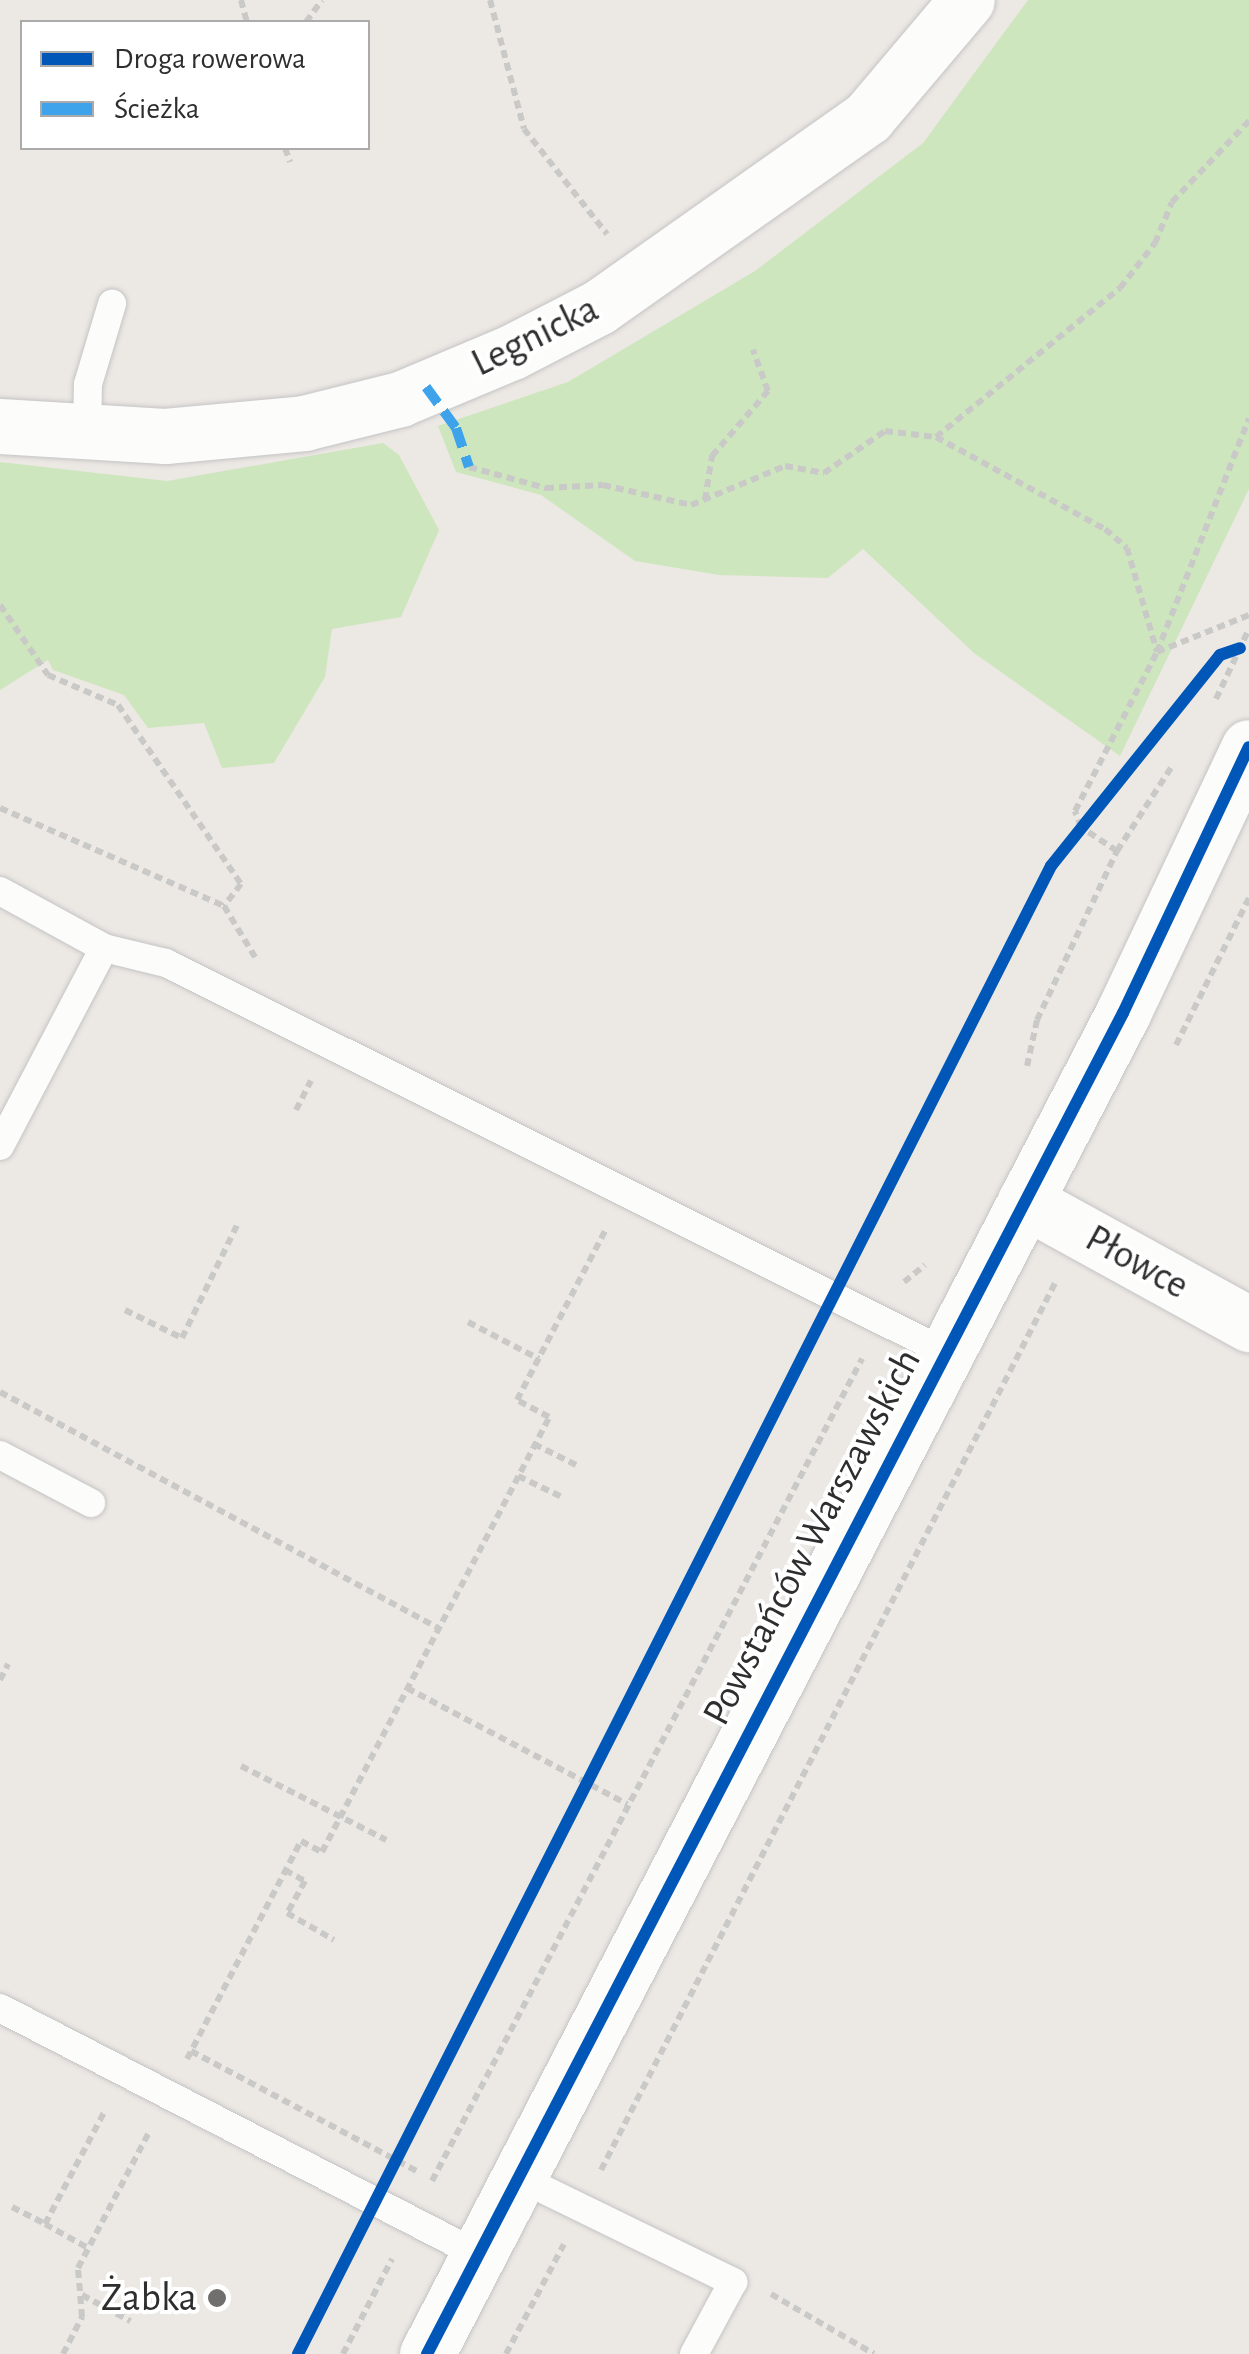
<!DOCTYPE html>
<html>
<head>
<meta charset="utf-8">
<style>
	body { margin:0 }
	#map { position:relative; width:1249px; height:2354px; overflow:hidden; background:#ece8e4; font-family:"Alegreya Sans",sans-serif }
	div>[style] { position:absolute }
	.green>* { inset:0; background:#cee6be }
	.path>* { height:6px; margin-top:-3px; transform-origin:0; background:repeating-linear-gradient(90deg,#c9c9c8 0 8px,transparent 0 13px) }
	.roads { filter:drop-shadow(0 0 2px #c5c4c5) drop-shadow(0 0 2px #c5c4c5) }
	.service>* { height:28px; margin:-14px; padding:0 14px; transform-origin:14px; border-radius:14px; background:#fcfcfb }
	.minor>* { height:55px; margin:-27.5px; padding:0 27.5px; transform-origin:27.5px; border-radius:27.5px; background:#fcfcfb }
	.tertiary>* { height:55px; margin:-27.5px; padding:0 27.5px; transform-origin:27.5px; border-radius:27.5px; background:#fcfcfb }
	.quiet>* { height:10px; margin-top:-5px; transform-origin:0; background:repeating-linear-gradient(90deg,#3ea3eb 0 20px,transparent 0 30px) }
	.cycleway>* { height:12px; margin:-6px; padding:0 6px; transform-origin:6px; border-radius:6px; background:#0057b8 }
	.dots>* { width:28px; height:28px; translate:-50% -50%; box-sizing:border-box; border:5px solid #fff; border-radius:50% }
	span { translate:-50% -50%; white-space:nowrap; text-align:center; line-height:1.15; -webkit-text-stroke:8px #fff; paint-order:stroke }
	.street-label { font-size:40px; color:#2e2e2e }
	.poi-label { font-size:40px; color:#2e2e2e }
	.right { translate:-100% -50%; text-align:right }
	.legend { position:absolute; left:20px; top:20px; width:350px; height:130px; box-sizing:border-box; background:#fff; border:2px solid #ababab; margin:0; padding:12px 18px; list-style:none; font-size:30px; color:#2e2e2e }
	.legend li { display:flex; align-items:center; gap:20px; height:50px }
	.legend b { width:50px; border:2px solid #ababab }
</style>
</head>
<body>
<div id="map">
	<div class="green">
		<div style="clip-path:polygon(1028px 0,1249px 0,1249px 489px,1120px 756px,974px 653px,863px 549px,828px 578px,719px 575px,635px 561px,541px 495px,456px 472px,438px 426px,568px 382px,755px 271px,923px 143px)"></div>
		<div style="clip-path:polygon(383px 443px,399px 455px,439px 530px,401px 617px,332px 629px,325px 677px,274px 763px,222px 768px,204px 723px,148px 728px,124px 695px,53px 670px,48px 660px,0 690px,0 462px,167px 481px)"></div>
	</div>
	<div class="path">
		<div style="left:241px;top:0;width:23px;rotate:75deg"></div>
		<div style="left:490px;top:0;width:133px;rotate:75.2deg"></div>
		<div style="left:524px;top:129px;width:134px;rotate:51.7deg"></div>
		<div style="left:306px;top:22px;width:27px;rotate:-54deg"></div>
		<div style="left:285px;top:148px;width:15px;rotate:70deg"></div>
		<div style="left:936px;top:437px;width:192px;rotate:28.6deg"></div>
		<div style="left:1105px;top:529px;width:29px;rotate:41deg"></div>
		<div style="left:1127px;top:548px;width:108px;rotate:73.9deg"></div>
		<div style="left:1157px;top:652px;width:99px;rotate:-21.9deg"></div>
		<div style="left:469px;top:467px;width:80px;rotate:15.3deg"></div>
		<div style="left:546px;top:488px;width:57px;rotate:-3deg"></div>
		<div style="left:603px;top:485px;width:90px;rotate:12.8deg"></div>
		<div style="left:691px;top:505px;width:102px;rotate:-22.5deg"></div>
		<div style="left:785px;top:466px;width:40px;rotate:10deg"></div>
		<div style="left:824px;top:473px;width:74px;rotate:-34.5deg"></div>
		<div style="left:885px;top:431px;width:51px;rotate:6.7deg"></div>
		<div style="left:936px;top:437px;width:237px;rotate:-39deg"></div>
		<div style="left:1120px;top:288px;width:57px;rotate:-52.1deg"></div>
		<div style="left:1155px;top:243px;width:44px;rotate:-67.5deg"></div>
		<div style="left:1172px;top:202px;width:112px;rotate:-46.5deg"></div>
		<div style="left:705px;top:500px;width:45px;rotate:-81deg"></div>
		<div style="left:712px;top:456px;width:86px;rotate:-49.3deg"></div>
		<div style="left:768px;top:391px;width:44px;rotate:-110.1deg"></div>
		<div style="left:0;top:605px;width:85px;rotate:55.6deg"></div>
		<div style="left:48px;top:675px;width:76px;rotate:23.2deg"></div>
		<div style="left:118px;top:705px;width:217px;rotate:55.5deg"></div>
		<div style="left:241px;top:884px;width:28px;rotate:128deg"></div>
		<div style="left:1216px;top:699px;width:77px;rotate:-64.8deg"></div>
		<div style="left:0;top:808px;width:244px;rotate:23.6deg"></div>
		<div style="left:224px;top:906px;width:60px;rotate:58.7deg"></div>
		<div style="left:1117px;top:851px;width:43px;rotate:-146.3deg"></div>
		<div style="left:1081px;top:827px;width:17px;rotate:-111deg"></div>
		<div style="left:1075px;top:811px;width:179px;rotate:-62.7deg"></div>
		<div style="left:1157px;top:652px;width:251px;rotate:-68.5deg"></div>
		<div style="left:1176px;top:1045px;width:164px;rotate:-63.6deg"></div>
		<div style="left:1027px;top:1066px;width:47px;rotate:-77.7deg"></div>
		<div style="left:1037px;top:1020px;width:187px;rotate:-64.7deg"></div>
		<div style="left:1117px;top:851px;width:99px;rotate:-57deg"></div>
		<div style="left:296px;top:1110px;width:33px;rotate:-63deg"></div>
		<div style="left:904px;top:1282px;width:27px;rotate:-39deg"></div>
		<div style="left:125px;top:1310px;width:64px;rotate:26.2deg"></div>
		<div style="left:182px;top:1338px;width:126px;rotate:-64deg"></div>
		<div style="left:468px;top:1322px;width:80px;rotate:27.5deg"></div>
		<div style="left:0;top:1392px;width:498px;rotate:28.3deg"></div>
		<div style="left:534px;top:1444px;width:47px;rotate:26.6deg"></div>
		<div style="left:518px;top:1476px;width:47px;rotate:25.5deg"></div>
		<div style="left:0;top:1680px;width:18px;rotate:-63deg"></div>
		<div style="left:407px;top:1688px;width:249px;rotate:27.8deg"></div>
		<div style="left:241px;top:1766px;width:163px;rotate:27deg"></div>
		<div style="left:285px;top:1870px;width:23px;rotate:29deg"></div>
		<div style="left:305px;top:1881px;width:37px;rotate:119deg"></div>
		<div style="left:287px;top:1913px;width:54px;rotate:29.9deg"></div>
		<div style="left:191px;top:2051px;width:258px;rotate:28deg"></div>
		<div style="left:187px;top:2059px;width:246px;rotate:-62.4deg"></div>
		<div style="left:301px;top:1841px;width:24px;rotate:28deg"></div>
		<div style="left:322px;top:1852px;width:491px;rotate:-62.4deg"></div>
		<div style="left:549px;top:1417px;width:36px;rotate:-152deg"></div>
		<div style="left:517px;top:1400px;width:191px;rotate:-62.5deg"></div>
		<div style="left:601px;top:2170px;width:996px;rotate:-62.89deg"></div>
		<div style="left:432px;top:2181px;width:928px;rotate:-62.39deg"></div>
		<div style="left:12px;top:2207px;width:37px;rotate:27deg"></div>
		<div style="left:45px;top:2224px;width:130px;rotate:-62.1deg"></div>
		<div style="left:45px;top:2224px;width:49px;rotate:29.2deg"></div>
		<div style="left:771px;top:2294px;width:119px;rotate:30.2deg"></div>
		<div style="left:82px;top:2295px;width:55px;rotate:28.4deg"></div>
		<div style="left:63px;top:2354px;width:42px;rotate:-62.8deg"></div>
		<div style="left:82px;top:2317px;width:49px;rotate:-94.7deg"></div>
		<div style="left:78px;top:2268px;width:153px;rotate:-62.4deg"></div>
		<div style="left:343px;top:2354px;width:107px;rotate:-62.7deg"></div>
		<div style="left:506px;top:2354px;width:124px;rotate:-62.2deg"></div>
	</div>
	<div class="roads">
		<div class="service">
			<div style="left:87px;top:432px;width:48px;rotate:-88.8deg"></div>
			<div style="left:88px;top:384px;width:84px;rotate:-73.3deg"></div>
			<div style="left:0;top:891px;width:119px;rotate:28.7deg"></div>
			<div style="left:104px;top:948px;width:64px;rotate:13.6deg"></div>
			<div style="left:166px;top:963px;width:871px;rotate:26.54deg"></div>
			<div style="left:0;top:1146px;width:224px;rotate:-62.3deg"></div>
			<div style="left:0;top:1455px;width:103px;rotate:27.8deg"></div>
			<div style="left:0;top:2008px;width:537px;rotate:27.28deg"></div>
			<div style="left:516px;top:2176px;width:242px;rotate:26deg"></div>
			<div style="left:733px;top:2282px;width:82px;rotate:118.4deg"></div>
		</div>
		<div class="minor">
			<div style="left:0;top:426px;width:165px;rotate:3.5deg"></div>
			<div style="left:165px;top:436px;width:140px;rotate:-5.3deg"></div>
			<div style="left:304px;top:423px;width:99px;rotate:-14deg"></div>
			<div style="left:400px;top:399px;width:121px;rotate:-22.8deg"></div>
			<div style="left:512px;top:352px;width:98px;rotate:-27.3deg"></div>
			<div style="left:599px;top:307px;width:329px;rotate:-35.2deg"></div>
			<div style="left:868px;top:117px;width:153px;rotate:-49.8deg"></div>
			<div style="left:1025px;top:1201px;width:256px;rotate:28.8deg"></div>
		</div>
		<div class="tertiary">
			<div style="left:427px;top:2354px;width:1511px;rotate:-62.57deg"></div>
			<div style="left:1123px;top:1013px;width:294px;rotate:-64.7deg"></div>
		</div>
	</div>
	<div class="quiet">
		<div style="left:426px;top:387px;width:51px;rotate:53.8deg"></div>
		<div style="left:456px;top:428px;width:41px;rotate:71.6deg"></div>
	</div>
	<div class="cycleway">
		<div style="left:298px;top:2354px;width:1668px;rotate:-63.16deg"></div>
		<div style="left:1051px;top:866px;width:270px;rotate:-51.3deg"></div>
		<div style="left:1220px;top:655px;width:21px;rotate:-19deg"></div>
		<div style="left:427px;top:2354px;width:1511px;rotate:-62.57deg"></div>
		<div style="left:1123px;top:1013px;width:294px;rotate:-64.7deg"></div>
	</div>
	<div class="dots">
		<div style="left:217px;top:2298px;background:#706f6e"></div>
	</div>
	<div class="street-label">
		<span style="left:535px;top:336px;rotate:-26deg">Legnicka</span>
		<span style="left:1137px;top:1262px;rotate:29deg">Płowce</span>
		<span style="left:812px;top:1537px;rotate:-62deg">Powstańców Warszawskich</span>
	</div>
	<div class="poi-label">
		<span class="right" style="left:197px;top:2298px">Żabka</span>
	</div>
	<ul class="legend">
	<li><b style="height:12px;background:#0057b8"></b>Droga rowerowa</li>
	<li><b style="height:12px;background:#3ea3eb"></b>Ścieżka</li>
	</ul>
</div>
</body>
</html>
